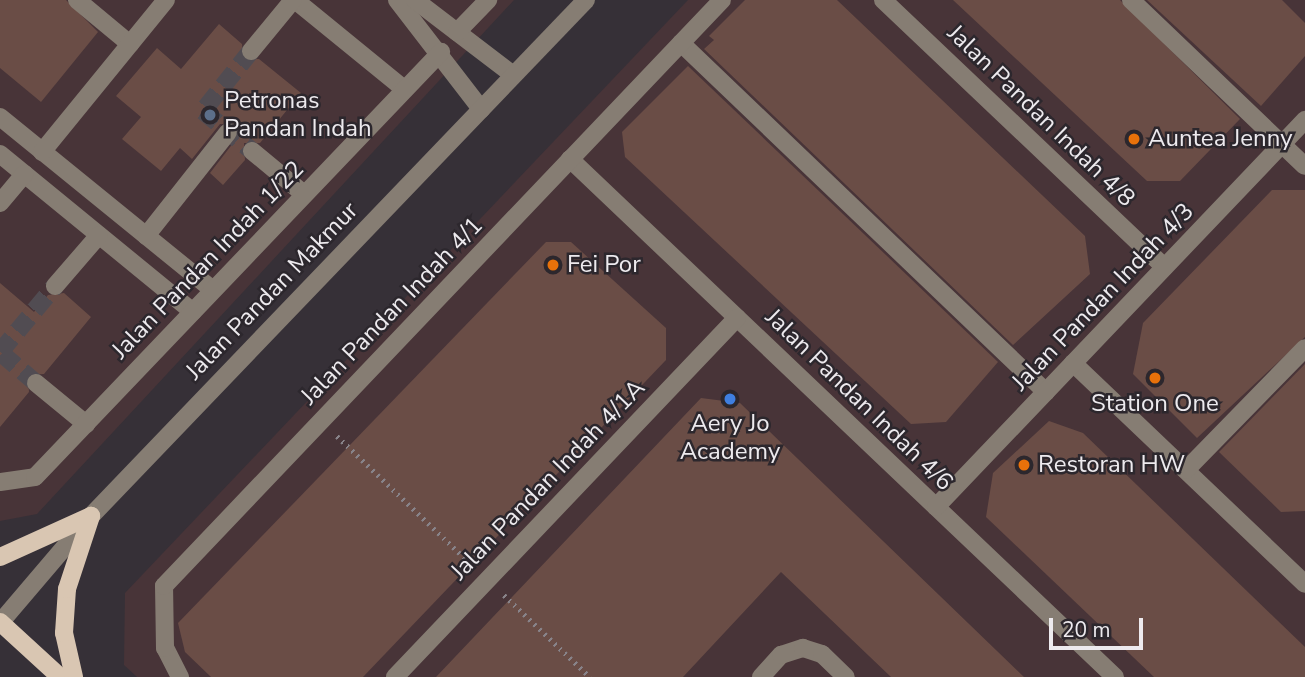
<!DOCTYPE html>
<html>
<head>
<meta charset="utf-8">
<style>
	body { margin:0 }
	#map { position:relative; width:1305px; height:677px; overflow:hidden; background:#363037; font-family:"Nunito Sans",sans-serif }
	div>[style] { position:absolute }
	.commercial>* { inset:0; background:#483438 }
	.building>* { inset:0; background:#6a4d46 }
	.minor-tunnel>* { height:18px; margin-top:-9px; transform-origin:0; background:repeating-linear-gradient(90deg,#514c52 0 18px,transparent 0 27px) }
	.path>* { height:4.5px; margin-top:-2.25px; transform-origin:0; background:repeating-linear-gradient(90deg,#888389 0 2px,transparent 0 7px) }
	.minor>* { height:18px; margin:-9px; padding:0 9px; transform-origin:9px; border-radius:9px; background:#867d73 }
	.major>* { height:18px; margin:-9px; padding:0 9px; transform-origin:9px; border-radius:9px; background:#d9c6b2 }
	.dots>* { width:19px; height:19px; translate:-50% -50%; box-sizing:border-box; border:4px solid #2c272d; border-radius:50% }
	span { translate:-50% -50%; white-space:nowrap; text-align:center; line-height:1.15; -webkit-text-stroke:5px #2c272d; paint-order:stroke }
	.poi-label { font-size:24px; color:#edeaee }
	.left { translate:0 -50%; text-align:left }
	.street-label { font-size:24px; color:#edeaee }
	.scale { position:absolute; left:1049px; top:618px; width:94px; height:32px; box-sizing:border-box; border:4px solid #edeaee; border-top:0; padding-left:9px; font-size:21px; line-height:24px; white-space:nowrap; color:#edeaee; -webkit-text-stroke:5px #2c272d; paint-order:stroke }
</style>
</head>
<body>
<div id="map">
	<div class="commercial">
		<div style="clip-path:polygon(0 0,514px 0,37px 514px,0 521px)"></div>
		<div style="clip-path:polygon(688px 0,1305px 0,1305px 677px,137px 677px,124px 665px,125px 593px)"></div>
	</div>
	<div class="building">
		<div style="clip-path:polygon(0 0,66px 0,98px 32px,41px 102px,0 68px)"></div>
		<div style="clip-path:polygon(745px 0,837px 0,1085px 236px,1090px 274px,1013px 345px,704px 49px,714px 40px,709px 36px)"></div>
		<div style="clip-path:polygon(953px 0,1120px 0,1240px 119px,1180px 181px,1147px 181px)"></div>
		<div style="clip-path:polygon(1147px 0,1282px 0,1305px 23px,1305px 56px,1261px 106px)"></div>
		<div style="clip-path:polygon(219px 24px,242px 44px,243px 59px,259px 59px,301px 93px,260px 143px,244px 143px,245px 160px,223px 185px,210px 173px,237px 138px,236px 124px,220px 124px,192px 159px,180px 148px,161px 171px,122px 139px,141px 117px,116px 96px,157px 48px,181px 69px)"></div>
		<div style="clip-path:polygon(688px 66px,998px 362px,946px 422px,911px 424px,625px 157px,622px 132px)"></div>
		<div style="clip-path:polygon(1272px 190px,1305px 190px,1305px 337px,1197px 438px,1133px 374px,1143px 323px)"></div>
		<div style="clip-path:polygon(546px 242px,571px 242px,666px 328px,666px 360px,363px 677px,211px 677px,185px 652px,178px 623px)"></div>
		<div style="clip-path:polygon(0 283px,34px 312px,48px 295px,64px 293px,91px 317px,44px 374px,28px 375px,29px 392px,0 427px)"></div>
		<div style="clip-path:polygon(1305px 364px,1305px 511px,1281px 512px,1219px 452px)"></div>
		<div style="clip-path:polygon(701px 398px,740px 403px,1024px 677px,891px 677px,781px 572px,683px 677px,436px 677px)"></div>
		<div style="clip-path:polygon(1049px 421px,1083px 433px,1305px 647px,1305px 677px,1154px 677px,986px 517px,993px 473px)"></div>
	</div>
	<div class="minor-tunnel">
		<div style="left:251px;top:51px;width:77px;rotate:128.7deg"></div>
		<div style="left:203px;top:111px;width:63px;rotate:39.2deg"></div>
		<div style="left:36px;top:383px;width:48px;rotate:-139.3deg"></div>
		<div style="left:0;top:352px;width:86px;rotate:-50.2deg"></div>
	</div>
	<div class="path">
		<div style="left:337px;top:436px;width:184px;rotate:43.7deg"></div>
		<div style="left:504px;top:595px;width:119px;rotate:43.6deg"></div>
	</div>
	<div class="minor">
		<div style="left:77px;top:0;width:69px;rotate:39.7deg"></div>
		<div style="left:295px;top:0;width:141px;rotate:39.2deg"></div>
		<div style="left:397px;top:0;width:138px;rotate:52.4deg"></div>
		<div style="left:415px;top:0;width:123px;rotate:37.4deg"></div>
		<div style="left:883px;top:0;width:388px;rotate:43.5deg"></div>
		<div style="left:1131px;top:0;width:240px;rotate:43.7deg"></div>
		<div style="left:457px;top:32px;width:45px;rotate:-45.9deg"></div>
		<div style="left:681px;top:43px;width:505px;rotate:43.72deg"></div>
		<div style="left:251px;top:51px;width:66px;rotate:-50.5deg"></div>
		<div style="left:0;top:117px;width:274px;rotate:39.1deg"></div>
		<div style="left:252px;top:151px;width:67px;rotate:39.6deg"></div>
		<div style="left:42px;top:152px;width:196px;rotate:-50.8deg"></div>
		<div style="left:0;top:154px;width:249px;rotate:39.3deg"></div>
		<div style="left:570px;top:159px;width:752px;rotate:43.55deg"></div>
		<div style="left:0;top:203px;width:38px;rotate:-50deg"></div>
		<div style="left:146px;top:236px;width:132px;rotate:-51.7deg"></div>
		<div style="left:55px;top:286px;width:67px;rotate:-49.2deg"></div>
		<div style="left:1073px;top:363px;width:320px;rotate:43.6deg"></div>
		<div style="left:36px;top:383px;width:65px;rotate:39.4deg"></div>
		<div style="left:1186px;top:470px;width:170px;rotate:-45.7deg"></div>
		<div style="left:0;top:482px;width:35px;rotate:-8deg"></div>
		<div style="left:35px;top:477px;width:588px;rotate:-46.31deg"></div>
		<div style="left:936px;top:507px;width:535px;rotate:-46.36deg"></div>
		<div style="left:0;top:623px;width:140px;rotate:-49.6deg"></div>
		<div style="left:91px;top:516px;width:715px;rotate:-46.19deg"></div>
		<div style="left:180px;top:677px;width:33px;rotate:-117deg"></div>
		<div style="left:165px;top:648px;width:62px;rotate:-90.9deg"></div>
		<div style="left:164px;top:586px;width:809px;rotate:-46.4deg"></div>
		<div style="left:395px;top:677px;width:496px;rotate:-46.4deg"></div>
		<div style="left:761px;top:677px;width:30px;rotate:-48deg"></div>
		<div style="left:781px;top:655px;width:23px;rotate:-18deg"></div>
		<div style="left:803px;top:648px;width:20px;rotate:18deg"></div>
		<div style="left:822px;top:654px;width:33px;rotate:44deg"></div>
	</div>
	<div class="major">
		<div style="left:0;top:557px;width:100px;rotate:-24.3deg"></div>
		<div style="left:0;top:622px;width:81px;rotate:42.5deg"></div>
		<div style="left:74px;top:677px;width:45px;rotate:-102.8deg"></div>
		<div style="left:64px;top:633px;width:44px;rotate:-86.1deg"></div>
		<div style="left:67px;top:589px;width:77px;rotate:-71.8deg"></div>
	</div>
	<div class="dots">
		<div style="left:210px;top:115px;background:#5c6f8a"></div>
		<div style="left:1134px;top:139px;background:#e8710a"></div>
		<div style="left:553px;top:265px;background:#e8710a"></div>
		<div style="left:1155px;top:378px;background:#e8710a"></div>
		<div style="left:730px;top:399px;background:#3f7fe0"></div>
		<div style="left:1024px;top:465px;background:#e8710a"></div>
	</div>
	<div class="poi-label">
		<span class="left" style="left:224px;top:115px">Petronas<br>Pandan Indah</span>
		<span class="left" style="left:1148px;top:139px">Auntea Jenny</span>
		<span class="left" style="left:567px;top:265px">Fei Por</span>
		<span style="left:1155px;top:404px">Station One</span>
		<span style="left:730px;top:438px">Aery Jo<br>Academy</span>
		<span class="left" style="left:1038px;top:465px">Restoran HW</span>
	</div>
	<div class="street-label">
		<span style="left:1041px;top:116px;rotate:44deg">Jalan Pandan Indah 4/8</span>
		<span style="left:208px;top:260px;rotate:-46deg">Jalan Pandan Indah 1/22</span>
		<span style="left:272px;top:291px;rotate:-46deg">Jalan Pandan Makmur</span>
		<span style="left:1103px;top:297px;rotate:-46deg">Jalan Pandan Indah 4/3</span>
		<span style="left:392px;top:311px;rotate:-46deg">Jalan Pandan Indah 4/1</span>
		<span style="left:859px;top:400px;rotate:44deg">Jalan Pandan Indah 4/6</span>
		<span style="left:548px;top:480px;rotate:-46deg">Jalan Pandan Indah 4/1A</span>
	</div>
	<div class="scale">20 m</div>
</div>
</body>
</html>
